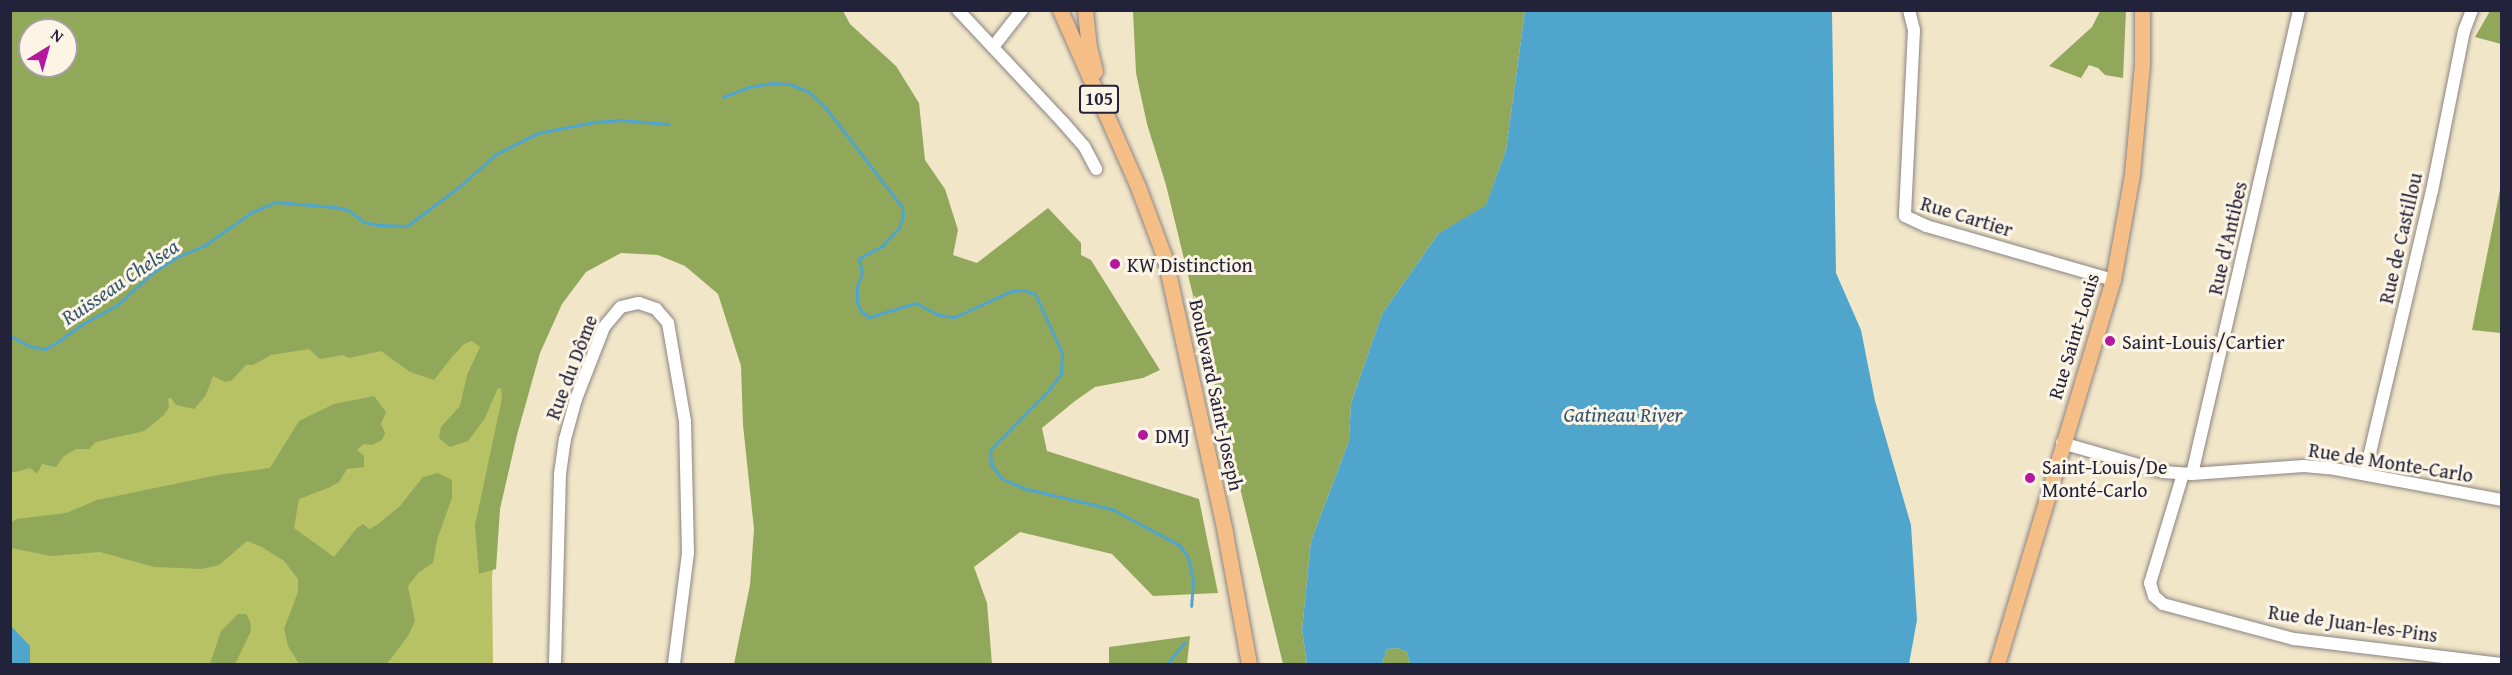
<!DOCTYPE html>
<html>
<head>
<meta charset="utf-8">
<style>
	body { margin:0 }
	#map { position:relative; width:2512px; height:675px; overflow:hidden; background:#f2e6c9; font-family:"Gentium Book Plus",serif }
	div>[style] { position:absolute }
	.green>* { inset:0; background:#b7c264 }
	.forest>* { inset:0; background:#91a85a }
	.water>* { inset:0; background:#50a5cc }
	.stream>* { height:3px; margin:-1.5px; padding:0 1.5px; transform-origin:1.5px; border-radius:1.5px; background:#50a5cc }
	.roads { filter:drop-shadow(0 0 2px #8a8482) drop-shadow(0 0 2px #8a8482) }
	.minor>* { height:12px; margin:-6px; padding:0 6px; transform-origin:6px; border-radius:6px; background:#fff }
	.major>* { height:15px; margin:-7.5px; padding:0 7.5px; transform-origin:7.5px; border-radius:7.5px; background:#f6be87 }
	.dots>* { width:16px; height:16px; translate:-50% -50%; box-sizing:border-box; border:3px solid #fcf5e5; border-radius:50% }
	span { translate:-50% -50%; white-space:nowrap; text-align:center; line-height:1.15; -webkit-text-stroke:6px #fcf5e5; paint-order:stroke }
	.shield-label span { padding:2px 4px; background:#fcf5e5; border:2px solid; border-radius:4px; -webkit-text-stroke-width:0 }
	.shield-label { font-size:18px; color:#22223b; font-weight:700 }
	.street-label { font-size:20px; color:#22223b }
	.poi-label { font-size:20px; color:#22223b }
	.left { translate:0 -50%; text-align:left }
	.water-label { font-size:21px; color:#345675; font-style:italic }
	.frame { position:absolute; inset:0; border:12px solid #22223b; pointer-events:none }
	.north { position:absolute; left:18px; top:18px; width:60px; height:60px; box-sizing:border-box; background:#fcf5e5; border:2px solid #a5a1a1; border-radius:50%; rotate:37deg; font-size:16px; font-weight:700; line-height:24px; text-align:center; color:#22223b }
	.north::after { content:''; display:block; margin:auto; width:21px; height:27px; background:#b5179e; clip-path:polygon(50% 0,100% 100%,50% 72%,0 100%) }
</style>
</head>
<body>
<div id="map">
	<div class="green">
		<div style="clip-path:polygon(152px 273px,537px 354px,495px 516px,492px 580px,493px 664px,11px 664px,10px 336px)"></div>
	</div>
	<div class="forest">
		<div style="clip-path:polygon(evenodd,10px 11px,843px 11px,850px 24px,896px 66px,919px 103px,925px 160px,945px 189px,958px 230px,953px 255px,977px 263px,1048px 208px,1081px 243px,1081px 255px,1091px 260px,1160px 370px,1143px 378px,1095px 387px,1075px 401px,1042px 428px,1047px 451px,1199px 499px,1218px 593px,1153px 596px,1112px 554px,1020px 532px,974px 567px,987px 603px,992px 664px,734px 664px,750px 585px,754px 529px,743px 425px,741px 366px,718px 294px,685px 266px,658px 255px,621px 253px,586px 272px,562px 304px,540px 353px,517px 435px,500px 509px,496px 569px,479px 574px,475px 525px,502px 398px,501px 389px,498px 388px,484px 420px,468px 441px,450px 447px,439px 438px,441px 427px,460px 406px,467px 375px,480px 347px,472px 341px,464px 344px,451px 358px,434px 380px,410px 372px,381px 351px,349px 358px,343px 355px,320px 359px,309px 349px,271px 355px,253px 365px,246px 365px,231px 381px,225px 382px,213px 376px,206px 395px,194px 409px,176px 405px,171px 398px,168px 399px,169px 407px,164px 415px,144px 431px,96px 442px,89px 449px,76px 449px,64px 456px,56px 467px,42px 464px,37px 474px,30px 468px,11px 473px,10px 11px,30px 30px,66px 30px,66px 66px,30px 66px,30px 30px)"></div>
		<div style="clip-path:polygon(1133px 11px,1525px 11px,1506px 150px,1486px 206px,1438px 234px,1382px 314px,1351px 403px,1349px 441px,1311px 541px,1302px 630px,1307px 664px,1283px 664px,1166px 185px,1147px 124px,1136px 73px)"></div>
		<div style="clip-path:polygon(2100px 11px,2126px 11px,2123px 78px,2105px 75px,2098px 68px,2089px 65px,2081px 78px,2049px 66px,2092px 27px)"></div>
		<div style="clip-path:polygon(2490px 11px,2501px 11px,2501px 44px,2475px 37px)"></div>
		<div style="clip-path:polygon(2501px 185px,2501px 333px,2472px 330px)"></div>
		<div style="clip-path:polygon(374px 396px,386px 412px,381px 424px,385px 433px,382px 440px,372px 445px,364px 444px,357px 450px,364px 456px,364px 467px,347px 469px,339px 482px,328px 488px,299px 499px,294px 528px,334px 557px,356px 529px,363px 524px,369px 529px,377px 525px,400px 506px,423px 477px,438px 473px,452px 480px,452px 498px,437px 540px,433px 563px,419px 572px,408px 586px,415px 621px,408px 636px,387px 664px,299px 664px,288px 646px,284px 629px,298px 592px,298px 579px,284px 561px,262px 547px,247px 541px,219px 565px,201px 569px,154px 567px,100px 552px,51px 556px,11px 548px,11px 523px,16px 519px,66px 513px,97px 500px,218px 475px,270px 468px,299px 421px,334px 404px)"></div>
		<div style="clip-path:polygon(238px 614px,246px 614px,250px 621px,251px 631px,235px 664px,210px 664px,221px 631px)"></div>
		<div style="clip-path:polygon(1190px 636px,1187px 664px,1109px 664px,1109px 647px)"></div>
		<div style="clip-path:polygon(1398px 648px,1407px 652px,1410px 664px,1382px 664px,1387px 649px)"></div>
	</div>
	<div class="water">
		<div style="clip-path:polygon(1525px 11px,1832px 11px,1836px 273px,1861px 330px,1875px 401px,1911px 525px,1917px 620px,1909px 664px,1410px 664px,1407px 652px,1398px 648px,1387px 649px,1382px 664px,1307px 664px,1302px 630px,1311px 541px,1349px 441px,1351px 403px,1382px 314px,1438px 234px,1486px 205px,1506px 150px)"></div>
		<div style="clip-path:polygon(10px 625px,30px 646px,30px 664px,11px 664px)"></div>
	</div>
	<div class="stream">
		<div style="left:723px;top:97px;width:28px;rotate:-21deg"></div>
		<div style="left:749px;top:87px;width:22px;rotate:-10deg"></div>
		<div style="left:771px;top:83px;width:19px;rotate:3deg"></div>
		<div style="left:790px;top:84px;width:21px;rotate:23deg"></div>
		<div style="left:809px;top:92px;width:22px;rotate:43deg"></div>
		<div style="left:825px;top:107px;width:126px;rotate:52.4deg"></div>
		<div style="left:902px;top:207px;width:9px;rotate:84deg"></div>
		<div style="left:903px;top:216px;width:13px;rotate:108deg"></div>
		<div style="left:899px;top:228px;width:25px;rotate:133deg"></div>
		<div style="left:882px;top:246px;width:26px;rotate:152deg"></div>
		<div style="left:859px;top:258px;width:15px;rotate:79deg"></div>
		<div style="left:862px;top:273px;width:14px;rotate:111deg"></div>
		<div style="left:857px;top:286px;width:16px;rotate:90deg"></div>
		<div style="left:857px;top:302px;width:10px;rotate:66deg"></div>
		<div style="left:861px;top:311px;width:10px;rotate:37deg"></div>
		<div style="left:869px;top:317px;width:49px;rotate:-16.6deg"></div>
		<div style="left:916px;top:303px;width:26px;rotate:28deg"></div>
		<div style="left:939px;top:315px;width:16px;rotate:7deg"></div>
		<div style="left:955px;top:317px;width:62px;rotate:-24.9deg"></div>
		<div style="left:1011px;top:291px;width:13px;rotate:-4deg"></div>
		<div style="left:1024px;top:290px;width:12px;rotate:20deg"></div>
		<div style="left:1035px;top:294px;width:65px;rotate:65.4deg"></div>
		<div style="left:1062px;top:353px;width:21px;rotate:93deg"></div>
		<div style="left:1061px;top:374px;width:23px;rotate:128deg"></div>
		<div style="left:1047px;top:392px;width:81px;rotate:134.5deg"></div>
		<div style="left:990px;top:450px;width:14px;rotate:86deg"></div>
		<div style="left:991px;top:464px;width:17px;rotate:54deg"></div>
		<div style="left:1001px;top:478px;width:24px;rotate:24deg"></div>
		<div style="left:1023px;top:488px;width:91px;rotate:13.3deg"></div>
		<div style="left:1112px;top:509px;width:76px;rotate:28.2deg"></div>
		<div style="left:1179px;top:545px;width:15px;rotate:53deg"></div>
		<div style="left:1188px;top:557px;width:24px;rotate:78deg"></div>
		<div style="left:1193px;top:580px;width:26px;rotate:94deg"></div>
		<div style="left:10px;top:336px;width:22px;rotate:27deg"></div>
		<div style="left:30px;top:346px;width:15px;rotate:11deg"></div>
		<div style="left:45px;top:349px;width:13px;rotate:-29deg"></div>
		<div style="left:56px;top:343px;width:31px;rotate:-36deg"></div>
		<div style="left:81px;top:325px;width:41px;rotate:-29.1deg"></div>
		<div style="left:117px;top:305px;width:47px;rotate:-42.4deg"></div>
		<div style="left:152px;top:273px;width:30px;rotate:-33deg"></div>
		<div style="left:177px;top:257px;width:30px;rotate:-23deg"></div>
		<div style="left:205px;top:245px;width:57px;rotate:-35.1deg"></div>
		<div style="left:252px;top:212px;width:26px;rotate:-23deg"></div>
		<div style="left:276px;top:202px;width:59px;rotate:4.8deg"></div>
		<div style="left:335px;top:207px;width:13px;rotate:13deg"></div>
		<div style="left:348px;top:210px;width:20px;rotate:37deg"></div>
		<div style="left:364px;top:222px;width:14px;rotate:12deg"></div>
		<div style="left:378px;top:225px;width:29px;rotate:2deg"></div>
		<div style="left:407px;top:226px;width:66px;rotate:-37deg"></div>
		<div style="left:460px;top:186px;width:48px;rotate:-41.6deg"></div>
		<div style="left:496px;top:154px;width:47px;rotate:-26.6deg"></div>
		<div style="left:538px;top:133px;width:57px;rotate:-11.1deg"></div>
		<div style="left:594px;top:122px;width:26px;rotate:-4deg"></div>
		<div style="left:620px;top:120px;width:49px;rotate:4.7deg"></div>
		<div style="left:1167px;top:664px;width:28px;rotate:-51deg"></div>
	</div>
	<div class="roads">
		<div class="minor">
			<div style="left:958px;top:10px;width:152px;rotate:46.9deg"></div>
			<div style="left:1062px;top:121px;width:33px;rotate:49deg"></div>
			<div style="left:1084px;top:146px;width:26px;rotate:62deg"></div>
			<div style="left:1909px;top:10px;width:21px;rotate:76deg"></div>
			<div style="left:1914px;top:30px;width:186px;rotate:92.8deg"></div>
			<div style="left:1905px;top:216px;width:23px;rotate:25deg"></div>
			<div style="left:1926px;top:226px;width:195px;rotate:16.1deg"></div>
			<div style="left:993px;top:47px;width:47px;rotate:-51.9deg"></div>
			<div style="left:2062px;top:443px;width:105px;rotate:16deg"></div>
			<div style="left:2163px;top:472px;width:29px;rotate:4deg"></div>
			<div style="left:2192px;top:474px;width:112px;rotate:-4.1deg"></div>
			<div style="left:2304px;top:466px;width:25px;rotate:5deg"></div>
			<div style="left:2329px;top:468px;width:176px;rotate:10.5deg"></div>
			<div style="left:2183px;top:474px;width:114px;rotate:106.8deg"></div>
			<div style="left:2150px;top:583px;width:14px;rotate:73deg"></div>
			<div style="left:2154px;top:596px;width:12px;rotate:42deg"></div>
			<div style="left:2163px;top:604px;width:136px;rotate:15deg"></div>
			<div style="left:2294px;top:639px;width:209px;rotate:6.9deg"></div>
			<div style="left:2192px;top:474px;width:476px;rotate:-77deg"></div>
			<div style="left:2365px;top:474px;width:291px;rotate:-76.7deg"></div>
			<div style="left:2432px;top:191px;width:163px;rotate:-78.7deg"></div>
			<div style="left:2464px;top:31px;width:22px;rotate:-69deg"></div>
			<div style="left:555px;top:664px;width:190px;rotate:-88.5deg"></div>
			<div style="left:560px;top:474px;width:35px;rotate:-82deg"></div>
			<div style="left:565px;top:439px;width:41px;rotate:-74.6deg"></div>
			<div style="left:576px;top:399px;width:77px;rotate:-68.7deg"></div>
			<div style="left:604px;top:327px;width:26px;rotate:-50deg"></div>
			<div style="left:621px;top:307px;width:18px;rotate:-13deg"></div>
			<div style="left:639px;top:303px;width:18px;rotate:19deg"></div>
			<div style="left:656px;top:309px;width:18px;rotate:49deg"></div>
			<div style="left:668px;top:323px;width:99px;rotate:80.2deg"></div>
			<div style="left:685px;top:421px;width:132px;rotate:88.7deg"></div>
			<div style="left:688px;top:553px;width:112px;rotate:97.2deg"></div>
		</div>
		<div class="major">
			<div style="left:1060px;top:10px;width:193px;rotate:66.2deg"></div>
			<div style="left:1138px;top:187px;width:77px;rotate:69.4deg"></div>
			<div style="left:1165px;top:259px;width:280px;rotate:77.6deg"></div>
			<div style="left:1225px;top:533px;width:133px;rotate:79.6deg"></div>
			<div style="left:1085px;top:10px;width:37px;rotate:84deg"></div>
			<div style="left:1089px;top:47px;width:25px;rotate:76deg"></div>
			<div style="left:1997px;top:664px;width:401px;rotate:-73.2deg"></div>
			<div style="left:2113px;top:280px;width:108px;rotate:-79.8deg"></div>
			<div style="left:2132px;top:174px;width:109px;rotate:-84.8deg"></div>
			<div style="left:2142px;top:65px;width:55px;rotate:-90deg"></div>
		</div>
	</div>
	<div class="dots">
		<div style="left:1115px;top:264px;background:#b5179e"></div>
		<div style="left:2110px;top:341px;background:#b5179e"></div>
		<div style="left:1143px;top:435px;background:#b5179e"></div>
		<div style="left:2030px;top:478px;background:#b5179e"></div>
	</div>
	<div class="shield-label">
		<span style="left:1099px;top:99px">105</span>
	</div>
	<div class="street-label">
		<span style="left:1967px;top:216px;rotate:17deg">Rue Cartier</span>
		<span style="left:2227px;top:238px;rotate:-77deg">Rue d'Antibes</span>
		<span style="left:2400px;top:238px;rotate:-77deg">Rue de Castillou</span>
		<span style="left:2073px;top:336px;rotate:-73deg">Rue Saint-Louis</span>
		<span style="left:571px;top:367px;rotate:-69deg">Rue du Dôme</span>
		<span style="left:1217px;top:395px;rotate:78deg">Boulevard Saint-Joseph</span>
		<span style="left:2391px;top:462px;rotate:9deg">Rue de Monte-Carlo</span>
		<span style="left:2353px;top:623px;rotate:8deg">Rue de Juan-les-Pins</span>
	</div>
	<div class="poi-label">
		<span class="left" style="left:1127px;top:264px">KW Distinction</span>
		<span class="left" style="left:2122px;top:341px">Saint-Louis/Cartier</span>
		<span class="left" style="left:1155px;top:435px">DMJ</span>
		<span class="left" style="left:2042px;top:478px">Saint-Louis/De<br>Monté-Carlo</span>
	</div>
	<div class="water-label">
		<span style="left:120px;top:282px;rotate:-34deg">Ruisseau Chelsea</span>
		<span style="left:1623px;top:415px">Gatineau River</span>
	</div>
	<div class="frame"></div>
	<div class="north">N</div>
</div>
</body>
</html>
